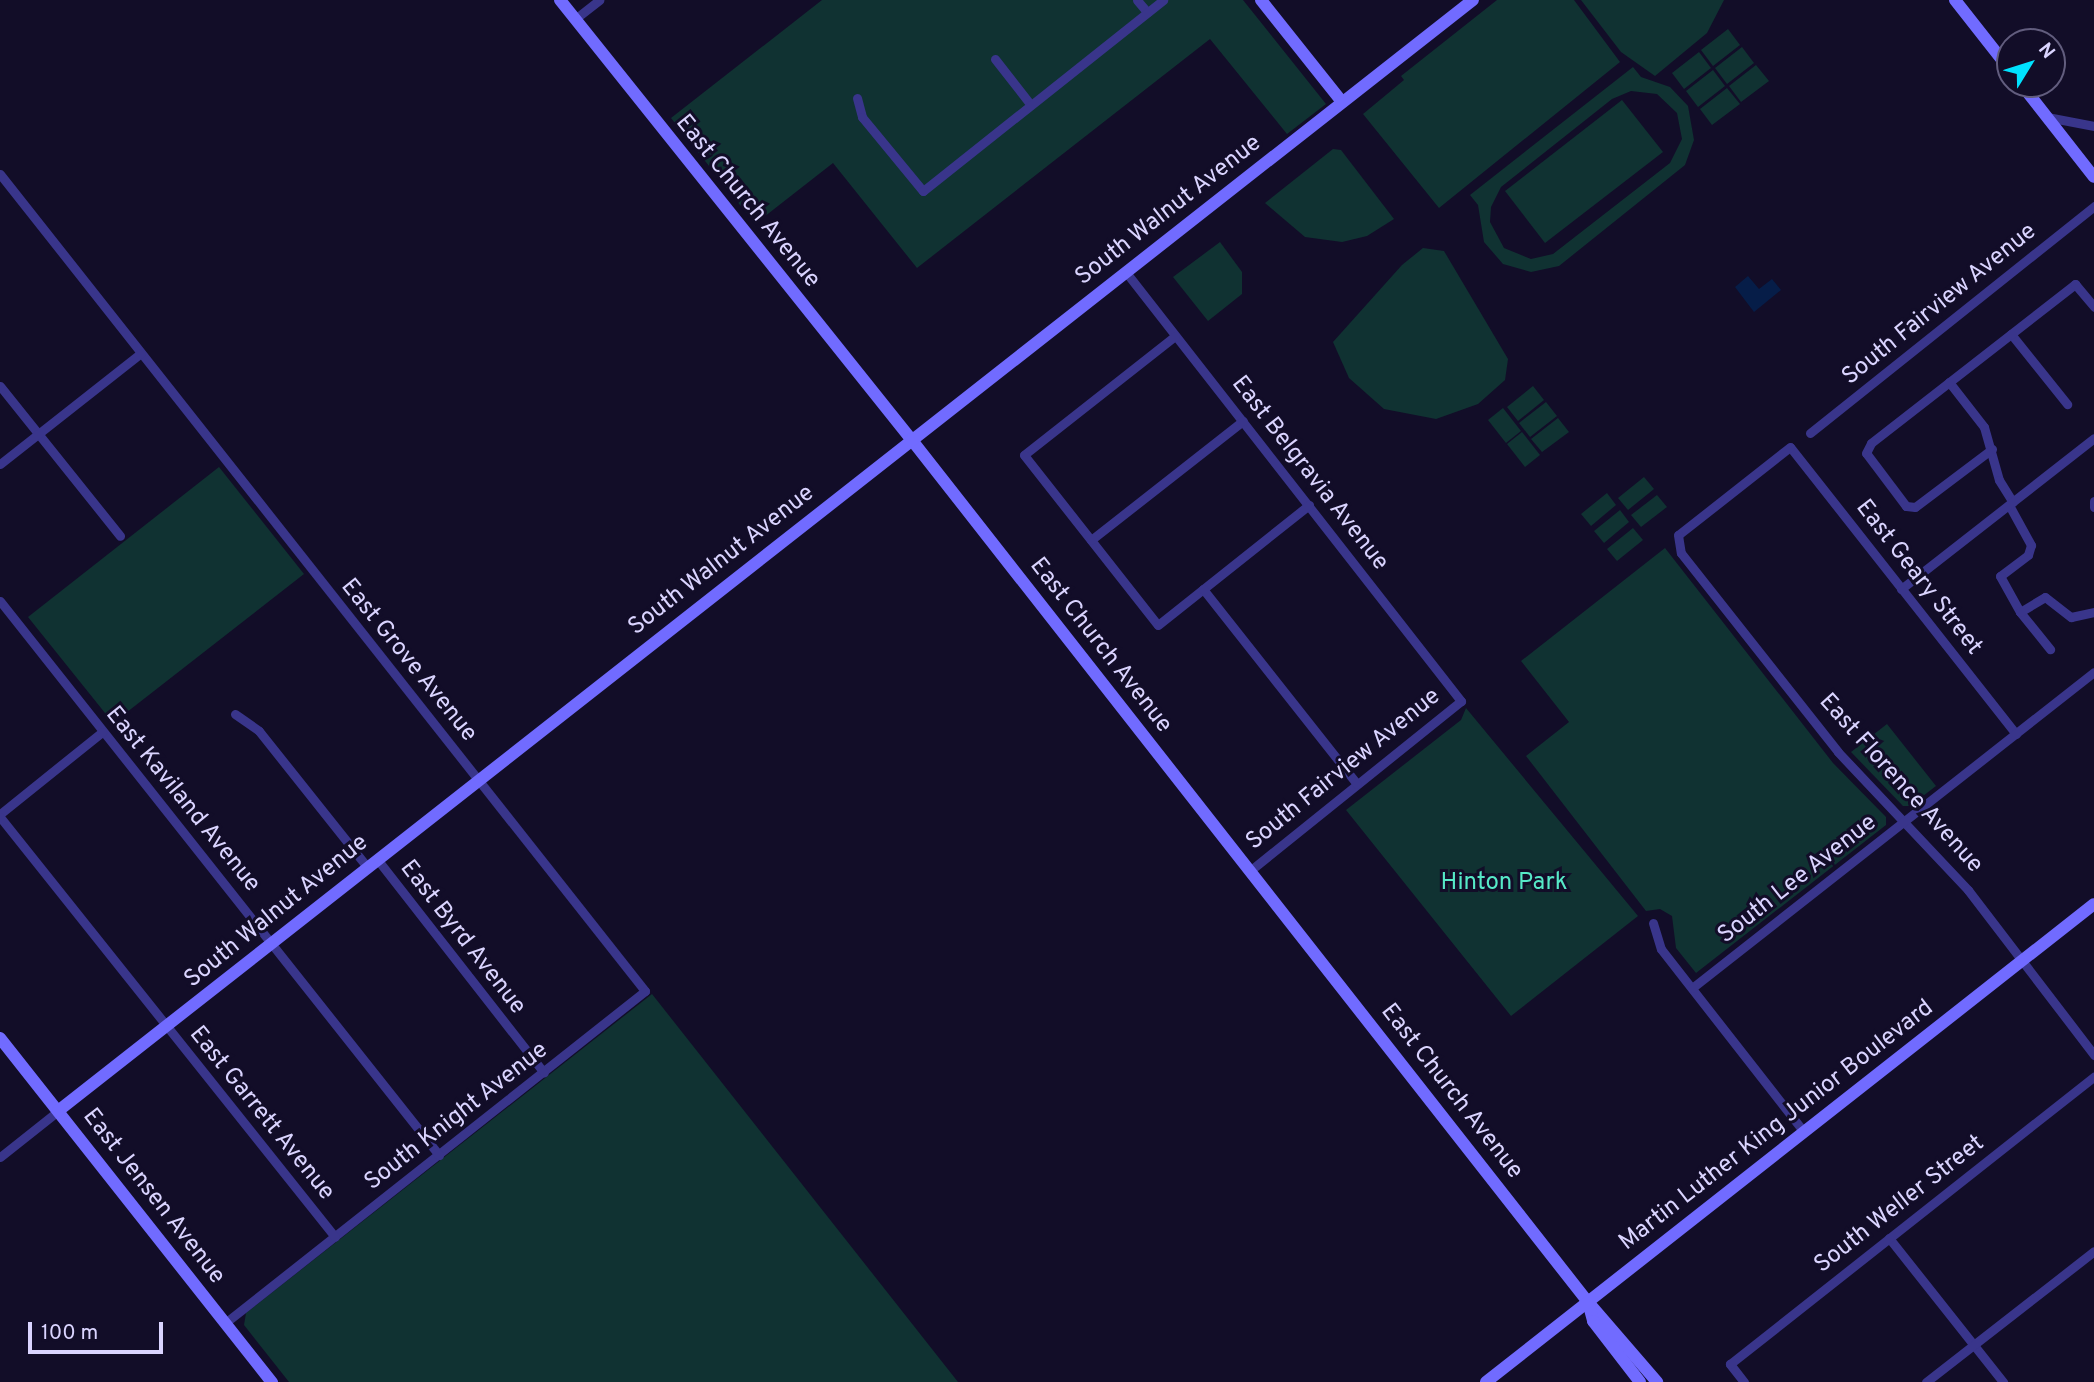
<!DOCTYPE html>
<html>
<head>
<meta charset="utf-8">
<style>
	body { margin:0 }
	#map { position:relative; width:2094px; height:1382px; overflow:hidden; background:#120d28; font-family:Overpass,sans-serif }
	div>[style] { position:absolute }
	.green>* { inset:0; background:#103232 }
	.water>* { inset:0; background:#061d48 }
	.street>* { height:9px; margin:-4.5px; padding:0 4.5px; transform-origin:4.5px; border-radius:4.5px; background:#39358b }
	.secondary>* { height:12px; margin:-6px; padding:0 6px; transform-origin:6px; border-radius:6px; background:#716bff }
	span { translate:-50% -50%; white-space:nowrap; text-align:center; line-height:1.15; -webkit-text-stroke:6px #120d28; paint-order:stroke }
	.street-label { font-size:24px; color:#dad4ff }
	.park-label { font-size:24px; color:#56e9c7 }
	.north { position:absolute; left:1996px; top:28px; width:70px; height:70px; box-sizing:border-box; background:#120d28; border:2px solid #625d7e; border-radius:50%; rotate:52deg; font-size:19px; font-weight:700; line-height:28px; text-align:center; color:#dad4ff }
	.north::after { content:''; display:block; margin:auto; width:24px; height:32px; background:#00e2ff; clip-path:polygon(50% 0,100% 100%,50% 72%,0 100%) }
	.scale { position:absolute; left:28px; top:1322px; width:135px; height:32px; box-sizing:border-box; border:4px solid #dad4ff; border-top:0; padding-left:9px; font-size:21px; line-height:24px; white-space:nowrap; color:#dad4ff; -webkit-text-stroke:5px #120d28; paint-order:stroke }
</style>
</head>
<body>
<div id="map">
	<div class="green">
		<div style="clip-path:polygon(822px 0,1243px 0,1326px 104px,1287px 134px,1210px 39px,917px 268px,833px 163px,755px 224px,671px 118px)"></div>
		<div style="clip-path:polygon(1497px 0,1574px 0,1620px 62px,1439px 208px,1363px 114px,1404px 80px,1401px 76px)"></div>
		<div style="clip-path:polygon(1581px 0,1724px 0,1707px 33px,1655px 76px,1621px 52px)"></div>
		<div style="clip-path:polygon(1728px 29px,1740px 45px,1713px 66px,1701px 50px)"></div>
		<div style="clip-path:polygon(1742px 47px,1754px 63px,1727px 84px,1715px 68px)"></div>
		<div style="clip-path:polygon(1699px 52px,1711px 68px,1684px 89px,1672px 73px)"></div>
		<div style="clip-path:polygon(1756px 65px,1769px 81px,1741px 102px,1729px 86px)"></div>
		<div style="clip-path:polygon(evenodd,1633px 67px,1641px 77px,1670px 87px,1688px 106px,1694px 140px,1685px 165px,1559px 266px,1531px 272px,1503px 264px,1484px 242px,1478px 205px,1470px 195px,1633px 67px,1631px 91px,1657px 94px,1677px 113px,1682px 139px,1670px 163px,1553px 254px,1531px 259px,1504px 248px,1490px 222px,1491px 207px,1501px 187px,1612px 99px,1631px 91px)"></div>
		<div style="clip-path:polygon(1713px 70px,1725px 86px,1698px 107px,1686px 91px)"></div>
		<div style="clip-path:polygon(1727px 88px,1740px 104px,1712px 125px,1700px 109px)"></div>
		<div style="clip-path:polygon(1622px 100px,1663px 152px,1545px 243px,1505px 191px)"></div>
		<div style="clip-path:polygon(1333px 149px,1341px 150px,1394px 219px,1367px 236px,1342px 242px,1305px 237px,1265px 203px)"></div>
		<div style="clip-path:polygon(1220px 242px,1242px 272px,1242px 294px,1208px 321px,1173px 277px)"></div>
		<div style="clip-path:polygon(1423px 248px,1444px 251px,1508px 359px,1505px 380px,1478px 404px,1436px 419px,1384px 409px,1349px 378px,1333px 342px,1402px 265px)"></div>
		<div style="clip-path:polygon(1533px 386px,1544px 400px,1518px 421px,1507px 407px)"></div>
		<div style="clip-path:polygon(1546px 402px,1557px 416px,1530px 437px,1519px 423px)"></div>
		<div style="clip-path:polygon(1503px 408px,1521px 431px,1506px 443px,1488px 420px)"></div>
		<div style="clip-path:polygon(1558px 418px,1569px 432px,1542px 452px,1531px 439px)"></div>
		<div style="clip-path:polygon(1522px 432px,1540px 455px,1525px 467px,1507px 444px)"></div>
		<div style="clip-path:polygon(219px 467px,304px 574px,113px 723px,28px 617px)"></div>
		<div style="clip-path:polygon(1644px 477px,1654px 489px,1628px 510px,1618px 498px)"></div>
		<div style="clip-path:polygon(1607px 493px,1616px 505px,1591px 526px,1581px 514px)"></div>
		<div style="clip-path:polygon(1657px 495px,1667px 507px,1641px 527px,1631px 515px)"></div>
		<div style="clip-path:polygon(1620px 510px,1629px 522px,1604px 543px,1594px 531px)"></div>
		<div style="clip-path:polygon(1633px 528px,1643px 540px,1617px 561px,1607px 549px)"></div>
		<div style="clip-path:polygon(1665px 548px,1833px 763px,1886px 817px,1886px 825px,1696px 973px,1676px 948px,1672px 916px,1660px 909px,1646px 911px,1526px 756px,1569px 722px,1521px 661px)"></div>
		<div style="clip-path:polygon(1466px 708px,1638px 916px,1511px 1016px,1346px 810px,1461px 720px)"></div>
		<div style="clip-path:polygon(1887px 724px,1936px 786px,1910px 806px,1903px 806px,1851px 752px)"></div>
		<div style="clip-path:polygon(652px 994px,958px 1382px,289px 1382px,244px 1325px,246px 1313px)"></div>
	</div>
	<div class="water">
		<div style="clip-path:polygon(1748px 276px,1759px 289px,1772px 279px,1781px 290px,1754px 312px,1735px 287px)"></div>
	</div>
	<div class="street">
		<div style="left:1137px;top:0;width:16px;rotate:50deg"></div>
		<div style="left:575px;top:19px;width:31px;rotate:-38deg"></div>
		<div style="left:995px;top:59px;width:58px;rotate:52deg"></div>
		<div style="left:857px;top:98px;width:20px;rotate:75deg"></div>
		<div style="left:862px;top:117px;width:96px;rotate:50.5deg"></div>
		<div style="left:923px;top:191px;width:307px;rotate:-38.5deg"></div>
		<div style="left:2047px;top:117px;width:48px;rotate:10.8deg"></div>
		<div style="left:0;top:174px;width:1041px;rotate:51.71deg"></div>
		<div style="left:645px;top:991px;width:535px;rotate:141.67deg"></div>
		<div style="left:1125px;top:271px;width:546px;rotate:52deg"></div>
		<div style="left:1461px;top:701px;width:270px;rotate:141.2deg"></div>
		<div style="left:2011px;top:334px;width:90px;rotate:51.3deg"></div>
		<div style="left:1175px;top:336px;width:192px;rotate:141.8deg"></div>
		<div style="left:1024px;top:455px;width:216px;rotate:51.8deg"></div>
		<div style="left:1158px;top:625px;width:193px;rotate:-38.5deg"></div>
		<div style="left:1949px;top:382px;width:57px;rotate:52.1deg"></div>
		<div style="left:1984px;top:427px;width:55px;rotate:74.2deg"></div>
		<div style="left:1999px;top:480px;width:26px;rotate:58deg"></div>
		<div style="left:0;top:386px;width:192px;rotate:51.3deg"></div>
		<div style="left:1810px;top:433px;width:364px;rotate:-38.6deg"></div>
		<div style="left:1992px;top:449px;width:96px;rotate:143deg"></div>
		<div style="left:1915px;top:507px;width:9px;rotate:-174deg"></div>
		<div style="left:1906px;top:506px;width:66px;rotate:-127deg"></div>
		<div style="left:1866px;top:453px;width:11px;rotate:-63deg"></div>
		<div style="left:1871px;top:443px;width:259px;rotate:-37.9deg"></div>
		<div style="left:2075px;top:284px;width:30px;rotate:50deg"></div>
		<div style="left:0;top:464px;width:179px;rotate:-38.2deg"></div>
		<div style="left:2094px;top:501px;width:6px;rotate:90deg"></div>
		<div style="left:2009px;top:505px;width:46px;rotate:61.2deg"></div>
		<div style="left:2031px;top:545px;width:10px;rotate:107deg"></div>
		<div style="left:2028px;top:555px;width:35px;rotate:143deg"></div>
		<div style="left:2000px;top:576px;width:41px;rotate:60.9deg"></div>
		<div style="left:2020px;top:612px;width:48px;rotate:51deg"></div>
		<div style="left:1091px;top:540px;width:193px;rotate:-38.1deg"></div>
		<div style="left:1203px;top:589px;width:248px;rotate:51.7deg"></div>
		<div style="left:1901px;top:589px;width:245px;rotate:-38deg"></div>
		<div style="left:0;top:601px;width:707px;rotate:51.61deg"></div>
		<div style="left:2020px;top:612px;width:29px;rotate:-31deg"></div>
		<div style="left:2045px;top:597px;width:33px;rotate:38deg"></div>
		<div style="left:2071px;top:617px;width:24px;rotate:-12deg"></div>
		<div style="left:235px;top:714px;width:29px;rotate:35deg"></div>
		<div style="left:259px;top:731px;width:174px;rotate:51.5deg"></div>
		<div style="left:2016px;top:734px;width:365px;rotate:-128.2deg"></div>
		<div style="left:1790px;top:447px;width:142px;rotate:141.8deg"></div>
		<div style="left:1678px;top:535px;width:18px;rotate:81deg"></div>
		<div style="left:1681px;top:553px;width:253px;rotate:51.7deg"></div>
		<div style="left:1838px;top:752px;width:190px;rotate:46.7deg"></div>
		<div style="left:1968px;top:890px;width:208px;rotate:52.6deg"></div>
		<div style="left:0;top:814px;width:131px;rotate:-38.8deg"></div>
		<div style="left:0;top:817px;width:537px;rotate:51.42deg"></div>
		<div style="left:377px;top:859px;width:271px;rotate:52deg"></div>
		<div style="left:1653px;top:923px;width:27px;rotate:73deg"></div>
		<div style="left:1661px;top:949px;width:231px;rotate:52deg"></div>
		<div style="left:1692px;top:988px;width:511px;rotate:-38.17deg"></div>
		<div style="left:0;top:1157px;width:74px;rotate:-38.4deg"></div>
		<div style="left:1889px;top:1238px;width:184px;rotate:51.6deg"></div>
		<div style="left:1744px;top:1382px;width:23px;rotate:-128deg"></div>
		<div style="left:1730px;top:1364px;width:464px;rotate:-38.3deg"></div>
		<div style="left:1926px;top:1382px;width:213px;rotate:-37.9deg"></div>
	</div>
	<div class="secondary">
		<div style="left:560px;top:0;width:562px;rotate:51.36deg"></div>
		<div style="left:911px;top:439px;width:1097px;rotate:51.89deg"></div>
		<div style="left:1588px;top:1302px;width:106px;rotate:49.2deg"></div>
		<div style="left:1261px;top:0;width:130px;rotate:51.5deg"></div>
		<div style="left:1955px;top:0;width:89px;rotate:51.8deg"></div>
		<div style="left:2021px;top:84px;width:118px;rotate:51.9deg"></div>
		<div style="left:0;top:1038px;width:439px;rotate:51.7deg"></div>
		<div style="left:58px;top:1111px;width:1799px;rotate:-38.14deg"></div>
		<div style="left:1588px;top:1302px;width:20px;rotate:75deg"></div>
		<div style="left:1593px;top:1321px;width:77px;rotate:52.4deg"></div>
		<div style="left:1486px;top:1382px;width:773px;rotate:-38.17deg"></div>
	</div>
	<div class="street-label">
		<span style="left:747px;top:202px;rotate:51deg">East Church Avenue</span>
		<span style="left:1169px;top:211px;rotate:-38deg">South Walnut Avenue</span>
		<span style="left:1940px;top:305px;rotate:-39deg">South Fairview Avenue</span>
		<span style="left:1309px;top:474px;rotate:52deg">East Belgravia Avenue</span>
		<span style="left:722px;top:561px;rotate:-38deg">South Walnut Avenue</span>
		<span style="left:1918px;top:578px;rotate:52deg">East Geary Street</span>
		<span style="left:1100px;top:646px;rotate:52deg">East Church Avenue</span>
		<span style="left:408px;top:661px;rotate:51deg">East Grove Avenue</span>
		<span style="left:1344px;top:770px;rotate:-39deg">South Fairview Avenue</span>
		<span style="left:1900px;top:784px;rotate:48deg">East Florence Avenue</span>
		<span style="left:182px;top:800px;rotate:51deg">East Kaviland Avenue</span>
		<span style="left:1798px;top:880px;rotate:-38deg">South Lee Avenue</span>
		<span style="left:277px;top:912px;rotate:-39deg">South Walnut Avenue</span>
		<span style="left:462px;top:938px;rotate:52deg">East Byrd Avenue</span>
		<span style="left:1451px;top:1092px;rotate:52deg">East Church Avenue</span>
		<span style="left:261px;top:1114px;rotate:51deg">East Garrett Avenue</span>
		<span style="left:457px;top:1117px;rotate:-38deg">South Knight Avenue</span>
		<span style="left:1777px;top:1126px;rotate:-38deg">Martin Luther King Junior Boulevard</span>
		<span style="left:153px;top:1197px;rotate:52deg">East Jensen Avenue</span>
		<span style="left:1900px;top:1205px;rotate:-38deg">South Weller Street</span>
	</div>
	<div class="park-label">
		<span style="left:1504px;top:884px">Hinton Park</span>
	</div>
	<div class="north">N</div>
	<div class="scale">100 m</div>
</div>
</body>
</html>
